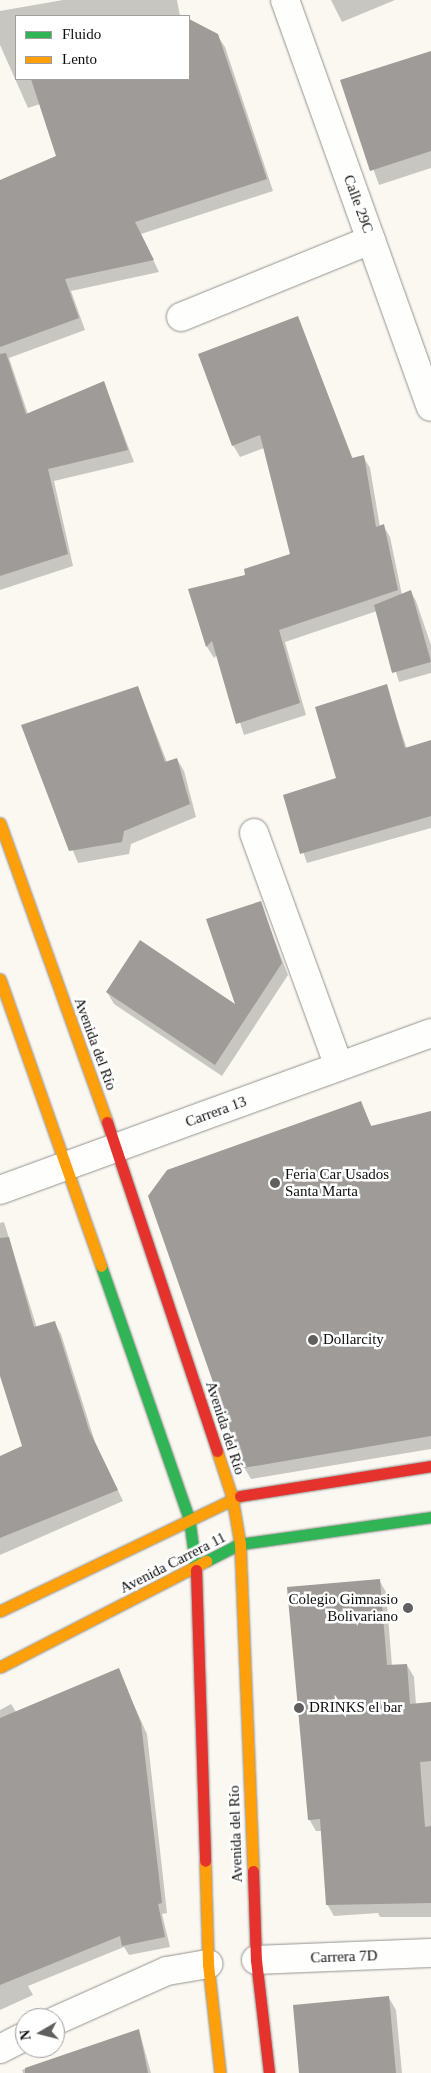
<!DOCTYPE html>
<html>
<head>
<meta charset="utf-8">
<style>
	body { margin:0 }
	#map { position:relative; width:431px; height:2073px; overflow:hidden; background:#fbf8f2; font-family:Georgia,serif }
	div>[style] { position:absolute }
	.shadow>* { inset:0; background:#0003 }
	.building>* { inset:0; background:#9e9b98 }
	.roads { filter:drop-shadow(0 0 1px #949390) drop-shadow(0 0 1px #949390) }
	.street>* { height:28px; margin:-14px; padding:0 14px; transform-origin:14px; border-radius:14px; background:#fefefd }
	.fast>* { height:11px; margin:-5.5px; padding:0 5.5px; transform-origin:5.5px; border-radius:5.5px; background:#30b455 }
	.slow>* { height:11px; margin:-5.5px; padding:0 5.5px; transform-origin:5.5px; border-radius:5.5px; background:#ff9f0a }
	.jam>* { height:11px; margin:-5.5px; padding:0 5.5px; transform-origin:5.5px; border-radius:5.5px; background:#e5322d }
	.dots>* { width:14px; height:14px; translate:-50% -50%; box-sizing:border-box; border:2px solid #fff; border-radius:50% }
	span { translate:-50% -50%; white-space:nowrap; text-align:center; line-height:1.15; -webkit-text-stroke:5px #fff; paint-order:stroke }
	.street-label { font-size:15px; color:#0d0d0d }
	.poi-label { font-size:15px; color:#0d0d0d }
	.left { translate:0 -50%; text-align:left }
	.right { translate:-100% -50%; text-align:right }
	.legend { position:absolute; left:15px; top:15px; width:175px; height:65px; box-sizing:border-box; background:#fff; border:1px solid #9e9e9e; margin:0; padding:6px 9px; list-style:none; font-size:15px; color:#0d0d0d }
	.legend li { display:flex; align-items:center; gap:10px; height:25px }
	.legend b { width:25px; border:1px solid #9e9e9e }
	.north { position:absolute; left:15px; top:2008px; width:50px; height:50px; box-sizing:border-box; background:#fff; border:1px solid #9e9e9e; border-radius:50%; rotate:262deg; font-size:14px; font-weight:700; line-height:20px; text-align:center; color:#0d0d0d }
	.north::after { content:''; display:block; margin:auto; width:18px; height:22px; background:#605f5d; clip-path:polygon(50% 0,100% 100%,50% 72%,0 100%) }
</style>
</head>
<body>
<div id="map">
	<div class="shadow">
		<div style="clip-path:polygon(63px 0,177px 0,180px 16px,16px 16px,16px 79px,189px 79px,189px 21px,217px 35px,225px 47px,273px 191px,141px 234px,159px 272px,71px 291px,85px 330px,9px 358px,28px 414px,104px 382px,134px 462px,54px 481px,73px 566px,0 590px,0 181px,57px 156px,40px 104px,28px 108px,0 45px,0 11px)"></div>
		<div style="clip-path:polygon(331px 0,395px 0,342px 22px)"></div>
		<div style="clip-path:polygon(431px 52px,431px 168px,379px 185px,342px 81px)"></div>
		<div style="clip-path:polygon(298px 318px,353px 459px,363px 456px,370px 468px,380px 527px,383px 525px,390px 537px,402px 595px,411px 592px,416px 601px,431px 645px,431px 673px,399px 682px,377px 611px,285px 642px,306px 715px,244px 735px,218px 654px,214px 658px,207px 647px,189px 590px,247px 576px,291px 555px,264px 448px,240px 457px,233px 445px)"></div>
		<div style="clip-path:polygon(386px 686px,407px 749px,431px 741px,431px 828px,307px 863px,284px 795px,338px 779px)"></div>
		<div style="clip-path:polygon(138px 688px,167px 762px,177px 759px,184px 771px,196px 817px,131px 844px,129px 854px,78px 863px,22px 726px)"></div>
		<div style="clip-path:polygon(260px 902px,288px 975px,222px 1076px,114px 1004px,107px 992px,238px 1007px)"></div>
		<div style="clip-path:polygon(360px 1102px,372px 1127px,431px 1112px,431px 1449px,251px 1479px,244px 1467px)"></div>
		<div style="clip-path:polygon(4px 1222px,37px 1328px,54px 1322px,61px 1334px,95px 1442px,123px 1501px,0 1555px,0 1458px,24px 1447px,0 1371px,0 1223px)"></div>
		<div style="clip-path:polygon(379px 1580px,386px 1592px,392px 1666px,407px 1665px,414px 1677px,416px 1705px,431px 1703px,431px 1917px,380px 1917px,378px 1913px,334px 1916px,327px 1904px,322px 1831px,316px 1831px,309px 1819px)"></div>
		<div style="clip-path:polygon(118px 1670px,147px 1734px,167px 1913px,162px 1914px,170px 1947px,129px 1955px,124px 1947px,28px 1986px,33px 1995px,0 2010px,0 1710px,11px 1704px,16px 1712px)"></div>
		<div style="clip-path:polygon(389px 1998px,396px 2010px,402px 2073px,300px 2073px)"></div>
		<div style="clip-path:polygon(139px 2030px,151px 2073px,23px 2073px,22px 2070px)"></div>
	</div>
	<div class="building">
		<div style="clip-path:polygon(189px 19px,218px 34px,267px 179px,135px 222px,154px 260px,65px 279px,79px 318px,0 347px,0 180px,56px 156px,31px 79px,189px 79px)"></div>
		<div style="clip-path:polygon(431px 51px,431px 151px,370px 171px,340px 80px)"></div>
		<div style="clip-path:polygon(298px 316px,352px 458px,364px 455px,376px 527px,384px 524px,398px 590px,279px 630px,300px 703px,236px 724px,212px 641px,206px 647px,188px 589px,245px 575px,244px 569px,290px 554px,260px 435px,232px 446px,198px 354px)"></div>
		<div style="clip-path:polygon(6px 353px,26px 414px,104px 381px,128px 450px,48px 469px,68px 554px,0 576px,0 354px)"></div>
		<div style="clip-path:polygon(411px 590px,431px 662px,392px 673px,374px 605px)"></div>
		<div style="clip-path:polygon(387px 684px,405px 748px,431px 740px,431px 816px,300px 854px,283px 795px,336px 778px,315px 707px)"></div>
		<div style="clip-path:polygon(138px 686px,165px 762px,177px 758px,190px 804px,124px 831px,122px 842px,69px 851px,21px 725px)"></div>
		<div style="clip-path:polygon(261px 901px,282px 963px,215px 1065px,106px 992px,140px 940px,235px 1004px,206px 919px)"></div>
		<div style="clip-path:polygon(361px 1101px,371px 1126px,431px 1111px,431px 1436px,243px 1468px,148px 1196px,167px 1170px)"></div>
		<div style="clip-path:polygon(9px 1237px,34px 1327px,55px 1321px,89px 1430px,118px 1490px,0 1538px,0 1456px,22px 1446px,0 1376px,0 1238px)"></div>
		<div style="clip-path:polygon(380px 1579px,387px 1665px,407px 1664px,410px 1704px,431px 1702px,431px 1761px,420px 1762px,425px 1827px,431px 1826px,431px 1903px,326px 1905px,320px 1819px,308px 1820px,287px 1587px)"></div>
		<div style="clip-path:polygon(119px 1668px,141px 1723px,162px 1903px,158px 1904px,165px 1937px,122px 1946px,120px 1936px,0 1985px,0 1718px)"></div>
		<div style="clip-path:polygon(389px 1996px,396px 2073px,299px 2073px,293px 2005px)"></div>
		<div style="clip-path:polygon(139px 2029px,148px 2073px,25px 2073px,25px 2068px)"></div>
	</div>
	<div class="roads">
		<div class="street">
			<div style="left:285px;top:0;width:432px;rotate:70.3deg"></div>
			<div style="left:181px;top:317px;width:205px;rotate:-22.1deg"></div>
			<div style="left:254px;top:833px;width:248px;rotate:70deg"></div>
			<div style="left:0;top:1190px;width:459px;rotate:-20deg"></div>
			<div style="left:256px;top:1960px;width:175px;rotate:-2.3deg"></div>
			<div style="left:55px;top:2021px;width:123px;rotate:-24.1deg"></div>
			<div style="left:167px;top:1971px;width:42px;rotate:-9.7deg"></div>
			<div style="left:0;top:2049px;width:28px;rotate:-27deg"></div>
		</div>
		<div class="fast">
			<div style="left:101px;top:1266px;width:267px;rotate:70.8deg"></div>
			<div style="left:189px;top:1518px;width:52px;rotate:82.3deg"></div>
			<div style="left:206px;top:1561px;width:38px;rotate:-27deg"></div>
			<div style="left:240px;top:1544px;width:193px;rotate:-8deg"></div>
		</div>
		<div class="slow">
			<div style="left:0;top:823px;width:318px;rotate:70.3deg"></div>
			<div style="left:0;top:979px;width:304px;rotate:70.6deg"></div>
			<div style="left:217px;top:1451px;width:48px;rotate:71.9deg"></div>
			<div style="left:232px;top:1497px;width:48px;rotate:80.3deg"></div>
			<div style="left:240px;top:1544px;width:327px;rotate:87.7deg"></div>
			<div style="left:0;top:1611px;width:266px;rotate:-25.6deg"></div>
			<div style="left:0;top:1667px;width:232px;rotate:-27.2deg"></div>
			<div style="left:205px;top:1861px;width:103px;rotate:88.3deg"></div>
			<div style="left:208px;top:1964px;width:110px;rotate:83.7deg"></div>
		</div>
		<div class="jam">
			<div style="left:107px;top:1122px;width:347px;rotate:71.5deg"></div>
			<div style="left:240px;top:1496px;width:193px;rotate:-8.9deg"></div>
			<div style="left:196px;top:1570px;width:291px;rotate:88.2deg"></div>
			<div style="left:253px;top:1871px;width:89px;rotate:88.1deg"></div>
			<div style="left:256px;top:1960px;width:114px;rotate:83.4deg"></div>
		</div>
	</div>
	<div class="dots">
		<div style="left:275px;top:1183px;background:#605f5d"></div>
		<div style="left:313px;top:1340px;background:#605f5d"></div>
		<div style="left:408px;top:1608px;background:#605f5d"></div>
		<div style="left:299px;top:1708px;background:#605f5d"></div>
	</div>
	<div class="street-label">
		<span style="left:358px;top:204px;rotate:70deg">Calle 29C</span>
		<span style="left:95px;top:1044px;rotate:70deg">Avenida del Río</span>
		<span style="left:216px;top:1112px;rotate:-20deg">Carrera 13</span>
		<span style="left:225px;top:1428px;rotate:72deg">Avenida del Río</span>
		<span style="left:173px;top:1563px;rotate:-27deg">Avenida Carrera 11</span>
		<span style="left:236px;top:1834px;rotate:-92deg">Avenida del Río</span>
		<span style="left:344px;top:1957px;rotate:-2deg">Carrera 7D</span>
	</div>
	<div class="poi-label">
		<span class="left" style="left:285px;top:1183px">Feria Car Usados<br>Santa Marta</span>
		<span class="left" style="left:323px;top:1340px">Dollarcity</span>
		<span class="right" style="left:398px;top:1608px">Colegio Gimnasio<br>Bolivariano</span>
		<span class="left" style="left:309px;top:1708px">DRINKS el bar</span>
	</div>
	<ul class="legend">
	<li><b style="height:6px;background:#30b455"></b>Fluido</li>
	<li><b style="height:6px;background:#ff9f0a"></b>Lento</li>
	</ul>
	<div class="north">N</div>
</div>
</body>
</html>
